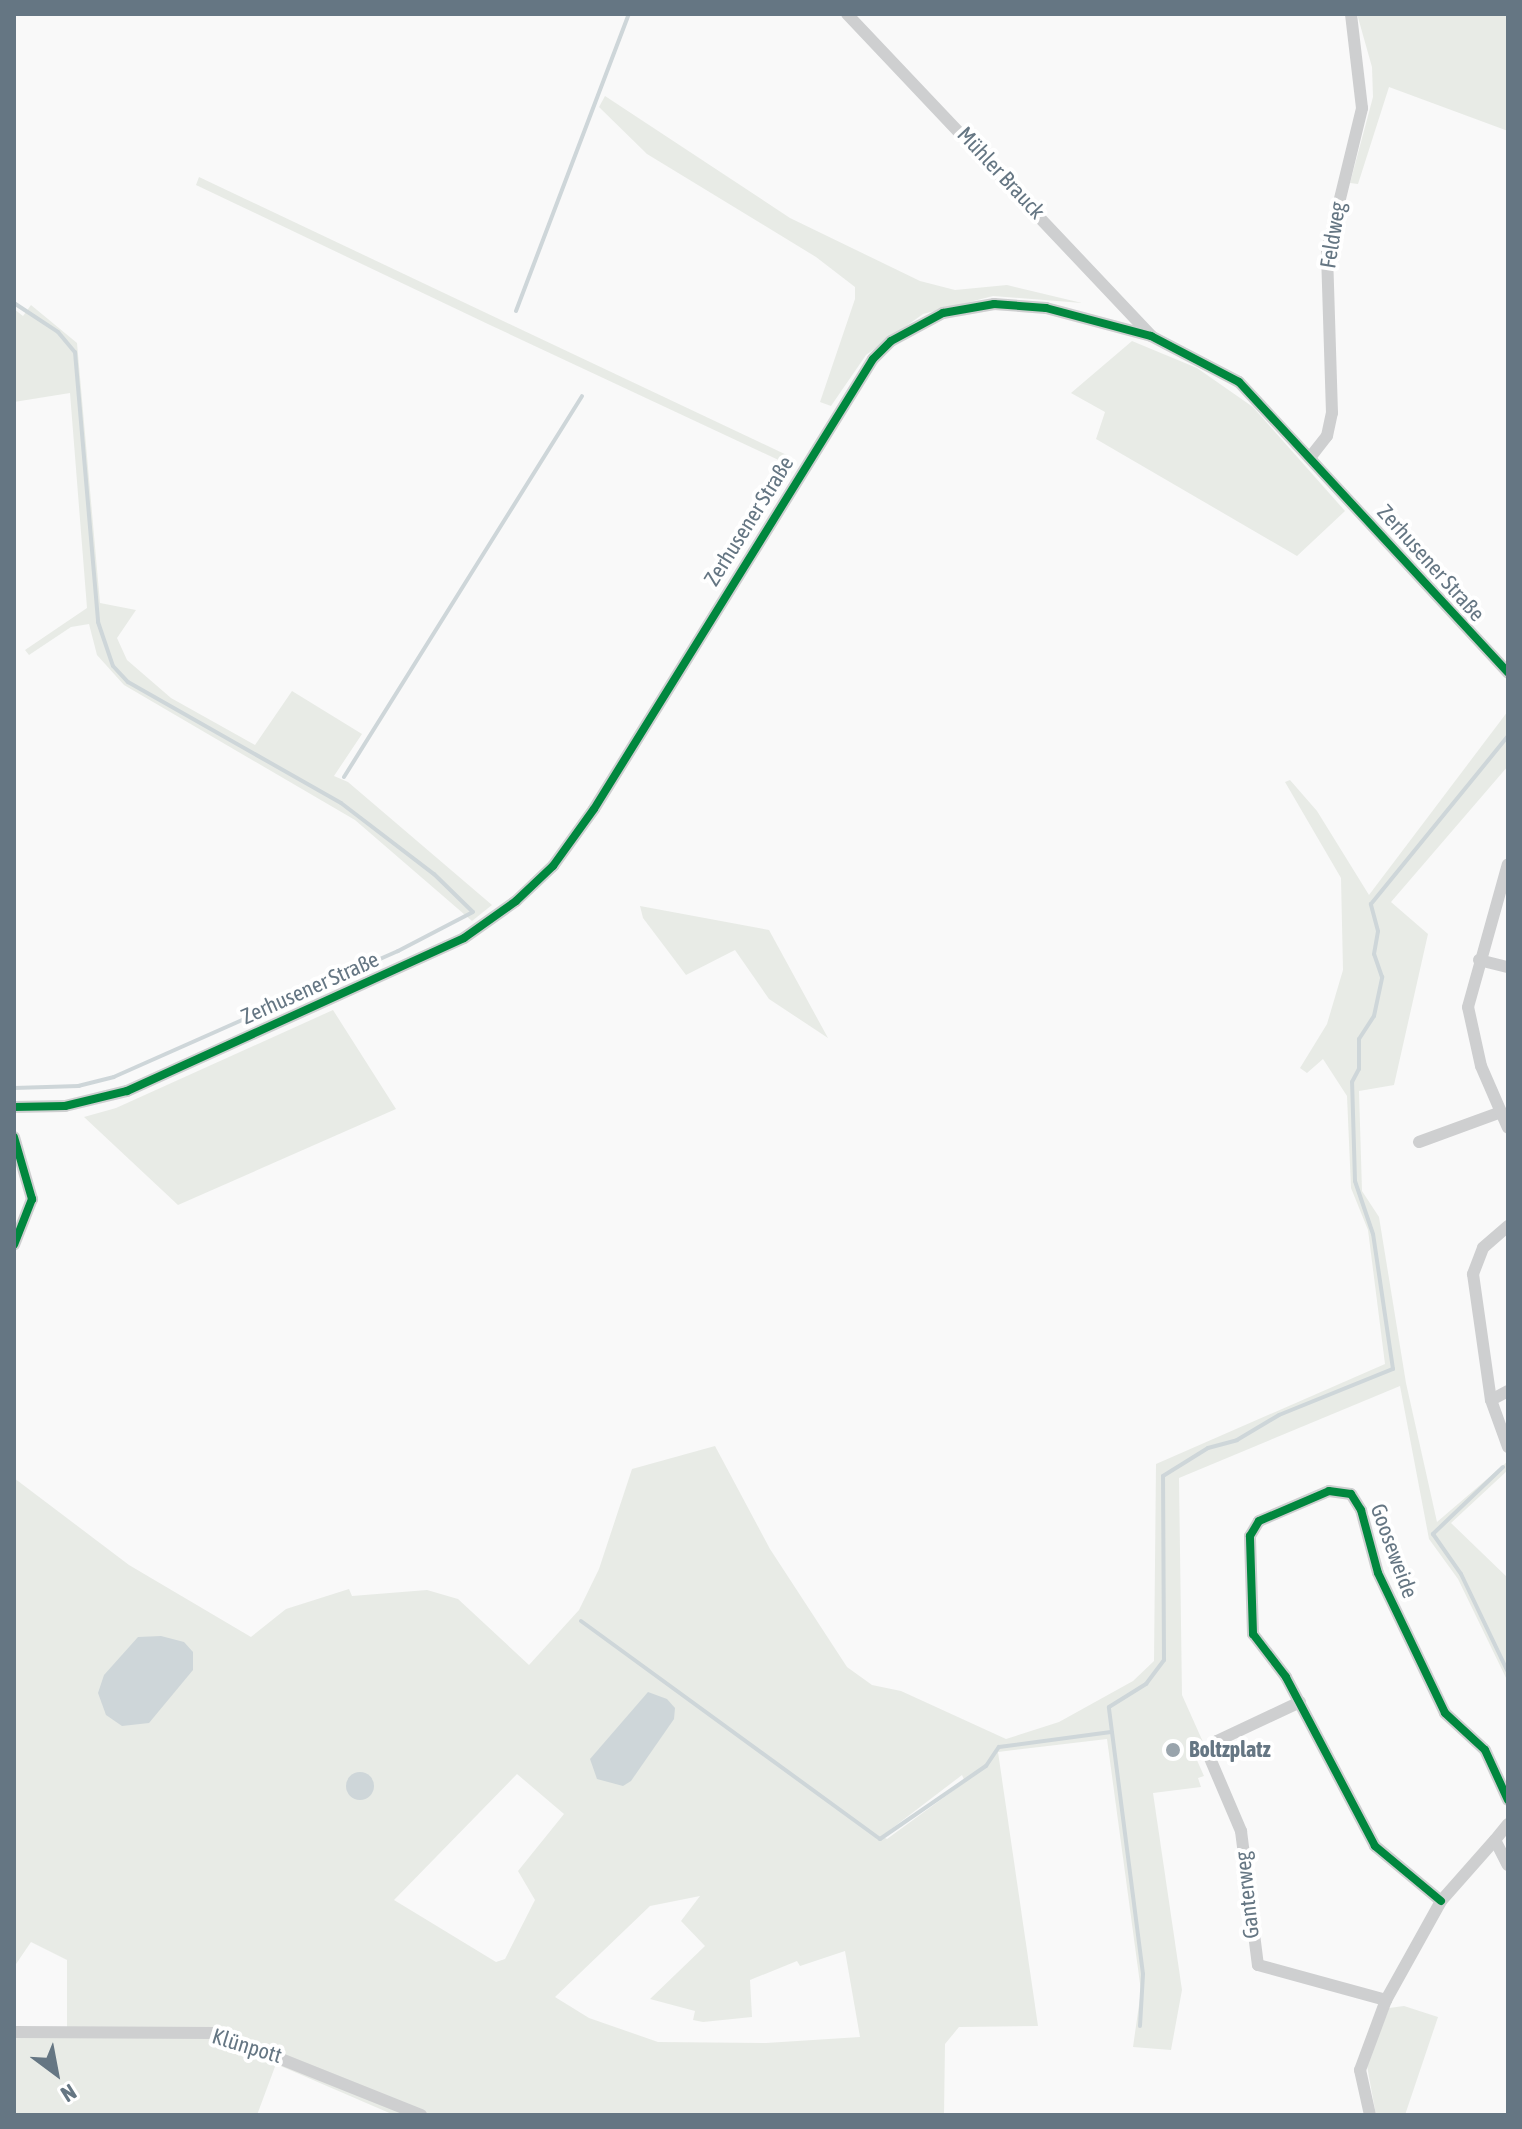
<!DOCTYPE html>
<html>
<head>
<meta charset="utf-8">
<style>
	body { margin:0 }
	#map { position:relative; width:1522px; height:2129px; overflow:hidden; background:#f9f9f9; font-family:"Asap Condensed",sans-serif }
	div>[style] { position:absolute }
	.green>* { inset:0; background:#e8ebe6 }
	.water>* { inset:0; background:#ced6d9 }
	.round { border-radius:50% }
	.stream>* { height:4px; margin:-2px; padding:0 2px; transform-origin:2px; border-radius:2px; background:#ced6d9 }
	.street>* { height:12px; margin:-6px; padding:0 6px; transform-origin:6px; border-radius:6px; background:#cecfd0 }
	.cycleway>* { height:8px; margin:-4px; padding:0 4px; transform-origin:4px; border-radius:4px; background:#00873e }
	.dots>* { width:22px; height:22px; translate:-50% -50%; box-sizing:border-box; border:4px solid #fff; border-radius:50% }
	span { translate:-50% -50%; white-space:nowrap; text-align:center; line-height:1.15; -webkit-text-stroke:8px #fff; paint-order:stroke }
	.street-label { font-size:22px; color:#657683 }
	.poi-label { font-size:22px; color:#657683; font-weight:700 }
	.left { translate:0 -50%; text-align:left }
	.frame { position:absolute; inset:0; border:16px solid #657683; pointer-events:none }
	.north { position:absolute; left:16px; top:2033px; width:80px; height:80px; -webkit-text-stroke:6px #fff; paint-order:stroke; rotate:148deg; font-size:22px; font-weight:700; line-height:32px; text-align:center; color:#657683 }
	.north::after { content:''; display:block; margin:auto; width:28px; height:36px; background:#657683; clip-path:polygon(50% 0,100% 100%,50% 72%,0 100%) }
</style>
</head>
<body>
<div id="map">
	<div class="green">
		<div style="clip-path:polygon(1357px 14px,1508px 14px,1508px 131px,1389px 87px,1358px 184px,1350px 183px,1373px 97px,1372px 67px)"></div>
		<div style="clip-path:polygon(605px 96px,790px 218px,920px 281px,955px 290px,1007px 285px,1082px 303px,993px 296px,923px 314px,866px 355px,831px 406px,820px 402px,855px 299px,855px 287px,816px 257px,647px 154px,599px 107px)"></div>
		<div style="clip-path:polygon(199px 177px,518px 328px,791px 457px,785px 463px,490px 325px,196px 185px)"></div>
		<div style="clip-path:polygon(31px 305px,77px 343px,100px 603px,136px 610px,117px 638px,127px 660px,171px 698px,255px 745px,292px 691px,362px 734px,334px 776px,348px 782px,492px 905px,472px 921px,355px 820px,124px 685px,97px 655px,89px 624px,71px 627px,29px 655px,25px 650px,87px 608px,70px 393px,14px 402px,14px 309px,23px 316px)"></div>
		<div style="clip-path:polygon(1132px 341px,1197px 368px,1253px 407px,1345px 511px,1297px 556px,1096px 439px,1105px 412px,1071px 393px)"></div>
		<div style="clip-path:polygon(evenodd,1508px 711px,1508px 766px,1391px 902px,1428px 934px,1394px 1085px,1359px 1091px,1362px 1191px,1379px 1217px,1406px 1383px,1437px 1522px,1508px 1461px,1508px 1470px,1451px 1523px,1508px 1578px,1508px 1682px,1458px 1579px,1429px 1539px,1400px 1386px,1179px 1478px,1182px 1695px,1203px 1742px,1196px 1758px,1204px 1776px,1198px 1778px,1201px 1787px,1153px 1793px,1182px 1990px,1171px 2050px,1133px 2047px,1141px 1991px,1107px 1739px,998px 1752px,1038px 2026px,959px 2027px,945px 2044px,944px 2115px,394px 2115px,276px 2064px,257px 2115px,14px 2115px,14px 2029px,67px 2030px,67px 1960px,31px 1942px,14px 1967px,14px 1478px,129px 1565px,251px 1637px,286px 1609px,349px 1589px,352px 1596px,427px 1590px,458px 1599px,529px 1665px,579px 1610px,599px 1569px,632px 1469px,715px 1446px,770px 1549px,847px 1667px,872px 1685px,901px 1691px,1006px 1739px,1059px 1722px,1133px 1681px,1154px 1661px,1156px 1464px,1385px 1364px,1368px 1230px,1351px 1188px,1347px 1096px,1323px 1059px,1307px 1073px,1300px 1068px,1327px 1024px,1343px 970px,1341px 878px,1285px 782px,1290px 780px,1317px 811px,1369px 895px,1508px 711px,517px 1774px,564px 1814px,518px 1871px,535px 1900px,505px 1959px,496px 1962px,394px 1900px,517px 1774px,1508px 711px,962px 1775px,965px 1782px,887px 1839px,882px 1836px,962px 1775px,1508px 711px,700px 1896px,681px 1921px,705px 1946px,650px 1999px,695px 2011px,693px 2020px,703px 2022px,752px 2017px,750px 1980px,797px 1961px,800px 1966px,845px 1951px,860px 2037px,766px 2043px,658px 2042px,589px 2018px,555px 1997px,650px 1906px,700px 1896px)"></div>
		<div style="clip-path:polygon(640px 906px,769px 930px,828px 1038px,769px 999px,735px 950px,686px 975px,643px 918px)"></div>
		<div style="clip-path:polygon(333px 1010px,396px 1109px,178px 1205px,84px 1117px,116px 1108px)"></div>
		<div style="clip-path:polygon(1404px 2006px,1438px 2017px,1405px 2115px,1376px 2115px,1367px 2066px,1389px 2008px)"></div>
	</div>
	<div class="water">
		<div style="clip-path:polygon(161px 1636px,184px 1642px,193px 1652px,193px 1670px,149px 1723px,122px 1726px,106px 1715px,98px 1693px,104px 1675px,138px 1637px)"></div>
		<div style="clip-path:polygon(648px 1692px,667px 1699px,675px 1708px,674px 1719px,631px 1781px,623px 1786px,597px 1779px,590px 1759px)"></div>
		<div class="round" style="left:346px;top:1772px;width:28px;height:28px"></div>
	</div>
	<div class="stream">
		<div style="left:14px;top:303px;width:53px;rotate:33.4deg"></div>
		<div style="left:58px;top:332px;width:26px;rotate:50deg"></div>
		<div style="left:75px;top:352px;width:271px;rotate:85.1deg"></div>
		<div style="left:98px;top:622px;width:46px;rotate:71.2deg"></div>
		<div style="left:113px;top:666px;width:22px;rotate:47deg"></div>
		<div style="left:128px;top:682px;width:245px;rotate:29.6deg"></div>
		<div style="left:341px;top:803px;width:117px;rotate:37.4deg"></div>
		<div style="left:434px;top:874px;width:54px;rotate:44.3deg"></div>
		<div style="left:473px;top:912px;width:85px;rotate:152.5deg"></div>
		<div style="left:398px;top:951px;width:311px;rotate:156.1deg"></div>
		<div style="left:114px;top:1077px;width:36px;rotate:166deg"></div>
		<div style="left:79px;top:1086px;width:65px;rotate:178.2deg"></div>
		<div style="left:516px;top:311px;width:318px;rotate:-69.2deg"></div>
		<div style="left:344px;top:777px;width:449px;rotate:-58deg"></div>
		<div style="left:1503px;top:1467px;width:97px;rotate:136.3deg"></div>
		<div style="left:1433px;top:1534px;width:49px;rotate:55deg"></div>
		<div style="left:1461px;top:1574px;width:109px;rotate:64.4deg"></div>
		<div style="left:581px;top:1621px;width:370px;rotate:36.1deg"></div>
		<div style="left:880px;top:1839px;width:129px;rotate:-34.6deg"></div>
		<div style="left:986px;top:1766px;width:23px;rotate:-56deg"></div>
		<div style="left:999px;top:1747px;width:113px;rotate:-7.6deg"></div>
		<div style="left:1140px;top:2026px;width:52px;rotate:-86.7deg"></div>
		<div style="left:1143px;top:1974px;width:269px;rotate:-97.3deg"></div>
		<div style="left:1109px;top:1707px;width:44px;rotate:-31.9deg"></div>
		<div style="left:1146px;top:1684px;width:30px;rotate:-53deg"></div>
		<div style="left:1164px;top:1660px;width:184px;rotate:-90.3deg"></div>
		<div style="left:1163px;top:1476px;width:53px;rotate:-31.9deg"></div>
		<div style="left:1208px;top:1448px;width:30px;rotate:-15deg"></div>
		<div style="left:1237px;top:1440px;width:49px;rotate:-30.8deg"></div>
		<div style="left:1279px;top:1415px;width:123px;rotate:-22deg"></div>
		<div style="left:1393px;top:1369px;width:136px;rotate:-98.4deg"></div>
		<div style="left:1373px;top:1234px;width:56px;rotate:-108.8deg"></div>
		<div style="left:1355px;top:1181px;width:99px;rotate:-91.7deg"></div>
		<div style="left:1352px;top:1082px;width:15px;rotate:-62deg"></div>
		<div style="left:1359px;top:1069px;width:30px;rotate:-90deg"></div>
		<div style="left:1359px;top:1039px;width:27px;rotate:-57deg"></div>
		<div style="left:1374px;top:1016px;width:40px;rotate:-78deg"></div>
		<div style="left:1382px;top:977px;width:24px;rotate:-109deg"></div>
		<div style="left:1374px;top:954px;width:23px;rotate:-80deg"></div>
		<div style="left:1378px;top:931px;width:28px;rotate:-105deg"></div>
		<div style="left:1371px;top:904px;width:217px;rotate:-50.8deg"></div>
	</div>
	<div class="street">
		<div style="left:847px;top:14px;width:443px;rotate:46.6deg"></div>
		<div style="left:1312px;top:455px;width:24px;rotate:-52deg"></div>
		<div style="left:1327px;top:436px;width:24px;rotate:-78deg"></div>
		<div style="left:1332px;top:413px;width:161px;rotate:-91.8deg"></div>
		<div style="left:1327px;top:252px;width:148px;rotate:-76.3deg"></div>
		<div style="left:1362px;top:108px;width:95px;rotate:-96.7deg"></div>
		<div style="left:1479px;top:960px;width:30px;rotate:14deg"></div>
		<div style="left:14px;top:1107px;width:51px;rotate:-1.1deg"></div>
		<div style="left:65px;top:1106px;width:64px;rotate:-13.6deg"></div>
		<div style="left:127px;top:1091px;width:370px;rotate:-24.4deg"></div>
		<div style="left:464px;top:938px;width:64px;rotate:-35.4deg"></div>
		<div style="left:516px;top:901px;width:51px;rotate:-43.4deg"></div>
		<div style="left:553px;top:866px;width:70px;rotate:-54.3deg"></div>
		<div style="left:594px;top:809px;width:529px;rotate:-58.2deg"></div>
		<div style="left:873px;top:359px;width:25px;rotate:-45deg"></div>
		<div style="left:891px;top:341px;width:59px;rotate:-28.3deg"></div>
		<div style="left:943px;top:313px;width:52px;rotate:-10deg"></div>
		<div style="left:994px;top:304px;width:52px;rotate:4.4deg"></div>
		<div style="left:1046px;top:308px;width:109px;rotate:14.9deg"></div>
		<div style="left:1151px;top:336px;width:99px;rotate:27.6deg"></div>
		<div style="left:1239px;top:382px;width:396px;rotate:47.2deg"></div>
		<div style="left:1501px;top:1112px;width:50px;rotate:-113.5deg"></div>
		<div style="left:1481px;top:1066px;width:60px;rotate:-102.4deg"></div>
		<div style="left:1468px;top:1007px;width:148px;rotate:-74.4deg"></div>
		<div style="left:14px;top:1137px;width:65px;rotate:73.8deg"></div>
		<div style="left:32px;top:1199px;width:49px;rotate:111.4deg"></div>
		<div style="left:1419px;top:1142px;width:87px;rotate:-20.1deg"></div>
		<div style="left:1501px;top:1112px;width:17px;rotate:66deg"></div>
		<div style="left:1508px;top:1226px;width:33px;rotate:139deg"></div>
		<div style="left:1483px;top:1248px;width:28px;rotate:111deg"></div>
		<div style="left:1473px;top:1274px;width:127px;rotate:81.9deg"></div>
		<div style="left:1491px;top:1400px;width:50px;rotate:70.1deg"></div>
		<div style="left:1491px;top:1400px;width:19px;rotate:-28deg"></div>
		<div style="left:1300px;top:1702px;width:92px;rotate:154.8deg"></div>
		<div style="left:1217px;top:1741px;width:17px;rotate:118deg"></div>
		<div style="left:1209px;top:1756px;width:82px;rotate:66.9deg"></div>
		<div style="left:1241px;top:1831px;width:135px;rotate:82.8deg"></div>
		<div style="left:1258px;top:1965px;width:133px;rotate:15.3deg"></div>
		<div style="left:1386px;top:2000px;width:113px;rotate:-60.9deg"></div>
		<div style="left:1441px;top:1901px;width:81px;rotate:-48.5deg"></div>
		<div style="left:1508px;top:1824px;width:21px;rotate:129deg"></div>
		<div style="left:1495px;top:1840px;width:28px;rotate:63deg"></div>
		<div style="left:1441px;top:1901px;width:86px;rotate:-140.2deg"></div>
		<div style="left:1375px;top:1846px;width:191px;rotate:-117.8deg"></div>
		<div style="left:1286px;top:1677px;width:54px;rotate:-127.5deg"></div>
		<div style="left:1253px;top:1634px;width:98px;rotate:-91.8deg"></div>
		<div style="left:1250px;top:1536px;width:17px;rotate:-59deg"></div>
		<div style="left:1259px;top:1521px;width:76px;rotate:-23.2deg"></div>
		<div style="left:1329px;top:1491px;width:22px;rotate:8deg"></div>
		<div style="left:1351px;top:1494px;width:19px;rotate:58deg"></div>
		<div style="left:1361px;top:1510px;width:65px;rotate:74.9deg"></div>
		<div style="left:1378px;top:1573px;width:155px;rotate:64.4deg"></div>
		<div style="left:1445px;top:1713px;width:54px;rotate:42.8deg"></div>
		<div style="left:1485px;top:1750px;width:55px;rotate:65.3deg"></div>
		<div style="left:14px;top:2032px;width:202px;rotate:0.3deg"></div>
		<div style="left:216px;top:2033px;width:221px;rotate:21.8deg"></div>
		<div style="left:1370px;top:2115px;width:46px;rotate:-102.5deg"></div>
		<div style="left:1360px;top:2070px;width:75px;rotate:-69.6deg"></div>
	</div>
	<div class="cycleway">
		<div style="left:14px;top:1107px;width:51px;rotate:-1.1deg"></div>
		<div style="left:65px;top:1106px;width:64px;rotate:-13.6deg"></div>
		<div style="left:127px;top:1091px;width:370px;rotate:-24.4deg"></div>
		<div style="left:464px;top:938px;width:64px;rotate:-35.4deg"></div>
		<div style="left:516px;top:901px;width:51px;rotate:-43.4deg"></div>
		<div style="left:553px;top:866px;width:70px;rotate:-54.3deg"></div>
		<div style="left:594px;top:809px;width:529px;rotate:-58.2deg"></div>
		<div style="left:873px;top:359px;width:25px;rotate:-45deg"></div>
		<div style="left:891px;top:341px;width:59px;rotate:-28.3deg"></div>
		<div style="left:943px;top:313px;width:52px;rotate:-10deg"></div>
		<div style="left:994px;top:304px;width:52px;rotate:4.4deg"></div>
		<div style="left:1046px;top:308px;width:109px;rotate:14.9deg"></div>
		<div style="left:1151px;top:336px;width:99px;rotate:27.6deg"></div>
		<div style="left:1239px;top:382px;width:396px;rotate:47.2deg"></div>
		<div style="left:14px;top:1137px;width:65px;rotate:73.8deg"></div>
		<div style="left:32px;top:1199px;width:49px;rotate:111.4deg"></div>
		<div style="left:1441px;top:1901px;width:86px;rotate:-140.2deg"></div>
		<div style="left:1375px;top:1846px;width:191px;rotate:-117.8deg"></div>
		<div style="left:1286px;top:1677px;width:54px;rotate:-127.5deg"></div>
		<div style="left:1253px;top:1634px;width:98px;rotate:-91.8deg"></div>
		<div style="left:1250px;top:1536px;width:17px;rotate:-59deg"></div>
		<div style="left:1259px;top:1521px;width:76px;rotate:-23.2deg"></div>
		<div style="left:1329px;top:1491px;width:22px;rotate:8deg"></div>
		<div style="left:1351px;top:1494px;width:19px;rotate:58deg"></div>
		<div style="left:1361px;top:1510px;width:65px;rotate:74.9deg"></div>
		<div style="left:1378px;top:1573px;width:155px;rotate:64.4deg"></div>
		<div style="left:1445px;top:1713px;width:54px;rotate:42.8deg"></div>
		<div style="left:1485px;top:1750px;width:55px;rotate:65.3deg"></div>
	</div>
	<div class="dots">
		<div style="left:1173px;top:1750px;background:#99a4ac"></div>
	</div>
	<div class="street-label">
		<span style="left:1001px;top:173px;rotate:47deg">Mühler Brauck</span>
		<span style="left:1333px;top:235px;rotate:-81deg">Feldweg</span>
		<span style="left:749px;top:521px;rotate:-58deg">Zerhusener Straße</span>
		<span style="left:1431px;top:563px;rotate:48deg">Zerhusener Straße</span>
		<span style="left:310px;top:988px;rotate:-24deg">Zerhusener Straße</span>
		<span style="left:1394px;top:1551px;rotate:70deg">Gooseweide</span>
		<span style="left:1247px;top:1895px;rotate:-96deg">Ganterweg</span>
		<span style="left:247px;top:2046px;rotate:17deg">Klünpott</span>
	</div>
	<div class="poi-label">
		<span class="left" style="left:1189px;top:1750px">Boltzplatz</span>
	</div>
	<div class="frame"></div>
	<div class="north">N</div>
</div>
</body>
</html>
